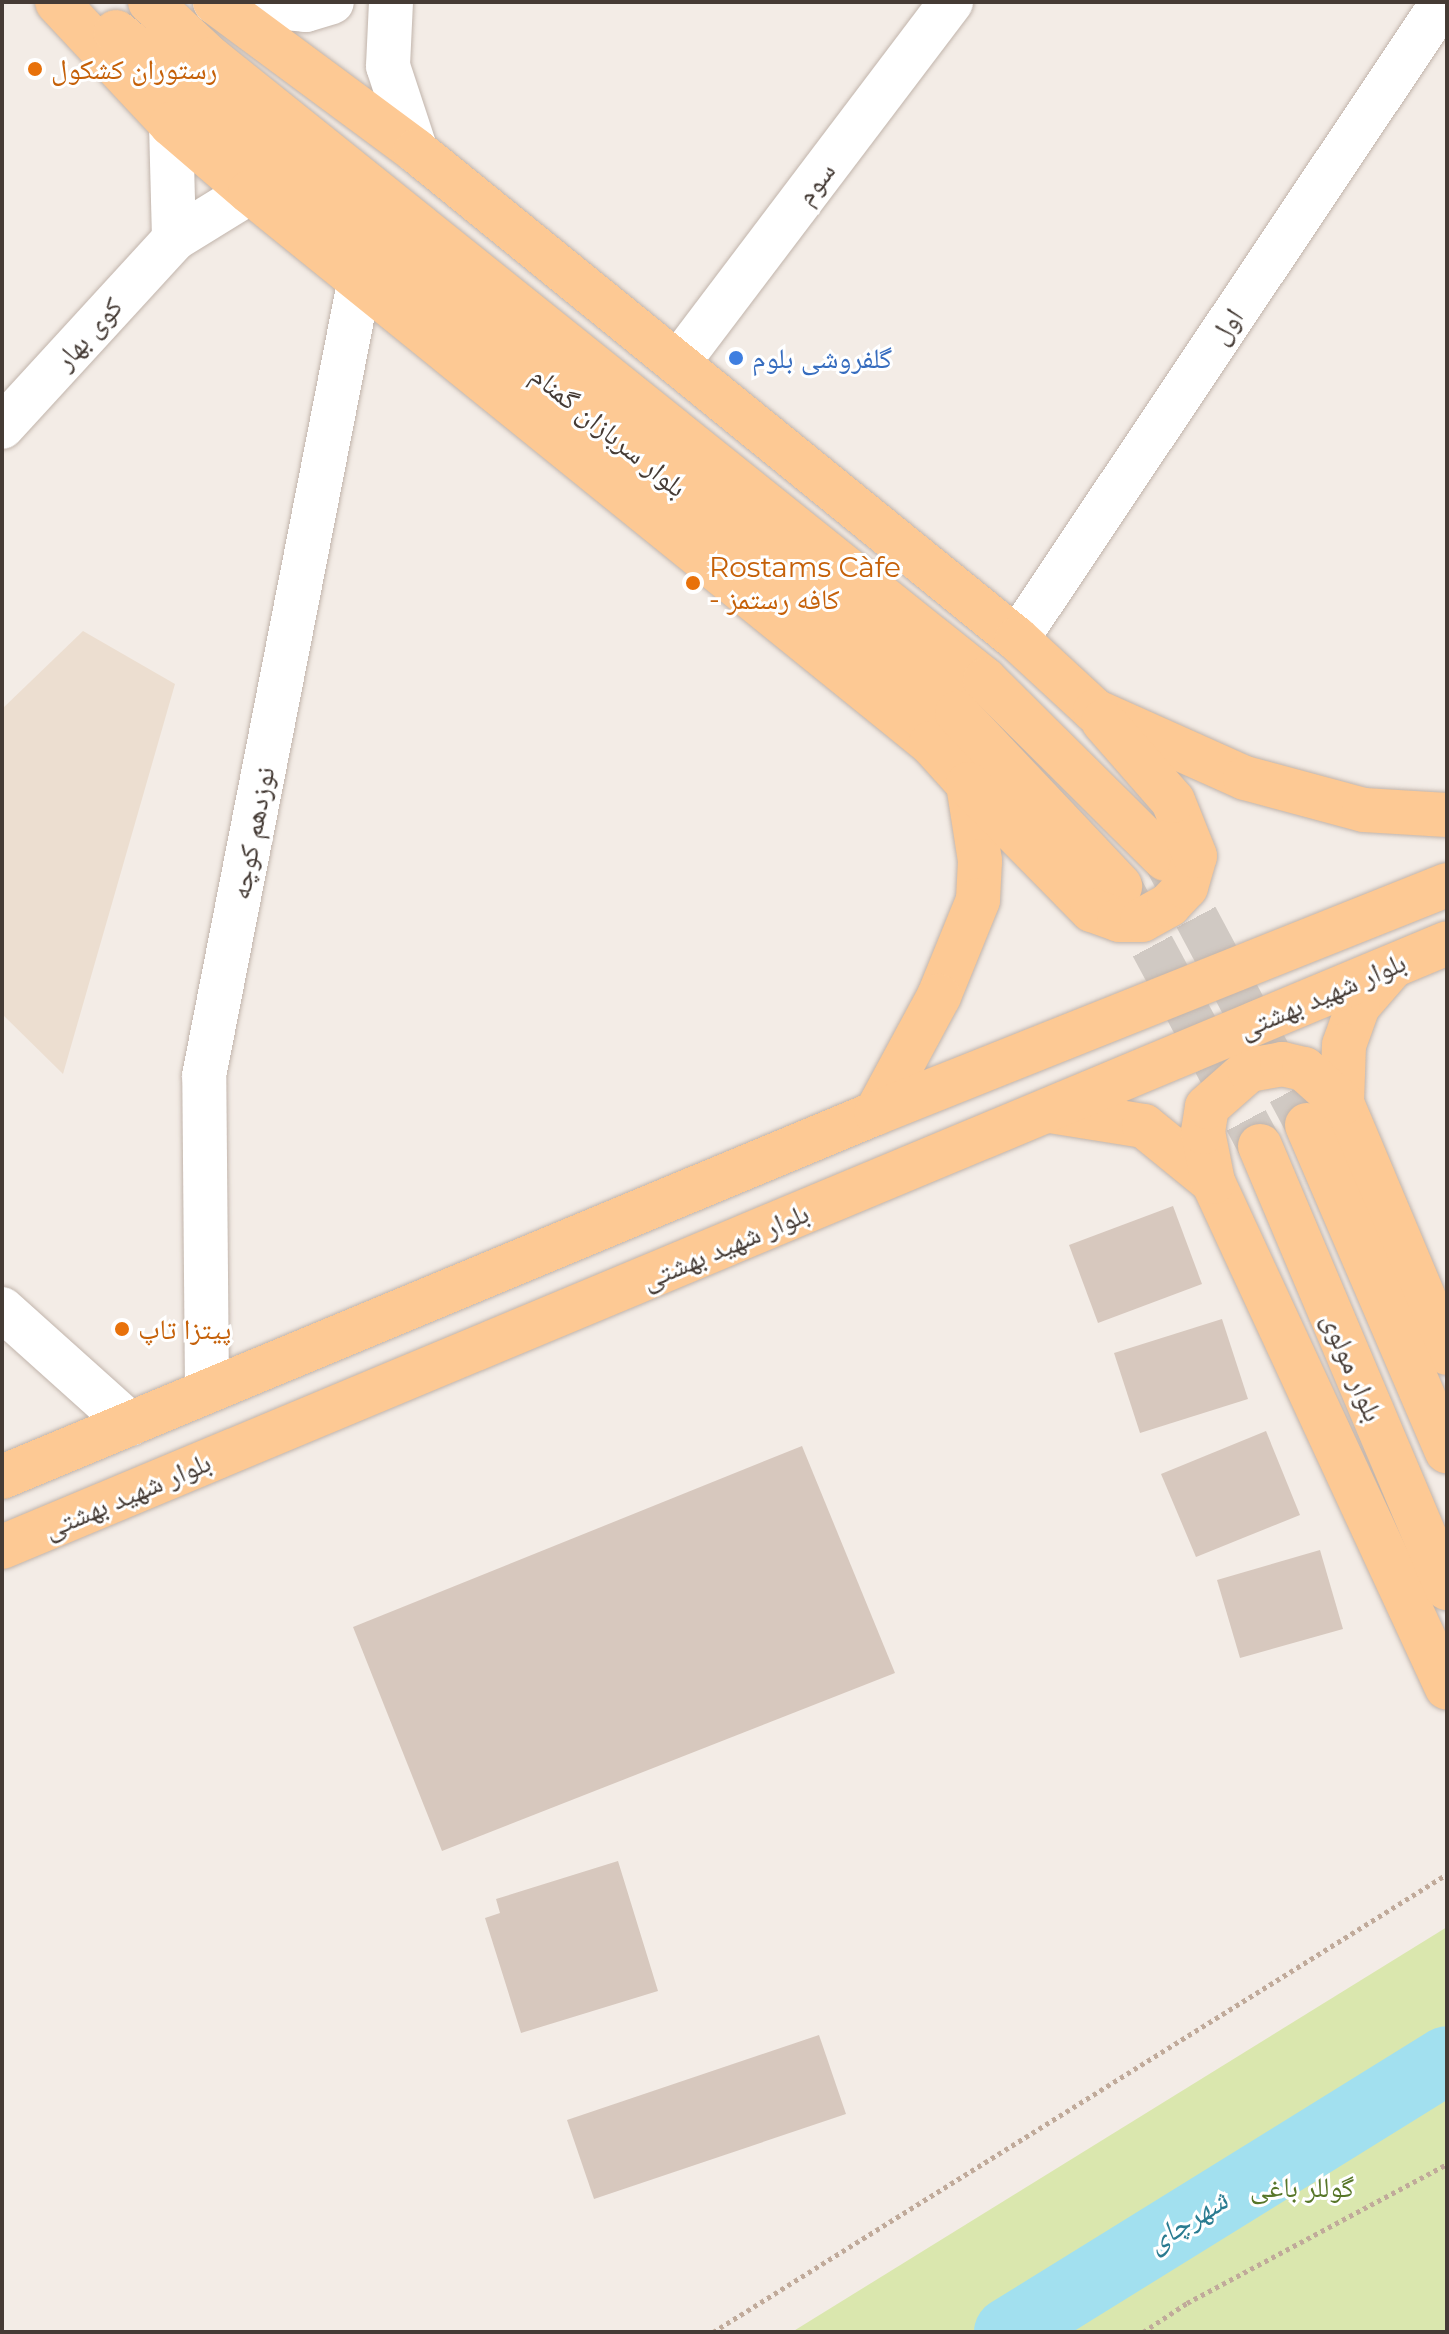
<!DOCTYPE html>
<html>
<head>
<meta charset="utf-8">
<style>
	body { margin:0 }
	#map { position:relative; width:1449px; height:2334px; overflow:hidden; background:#f3ece6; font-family:Montserrat,"Noto Naskh Arabic",sans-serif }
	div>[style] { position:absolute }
	.education>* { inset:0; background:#ecded0 }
	.green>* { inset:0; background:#dae7ae }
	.river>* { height:68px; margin:-34px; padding:0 34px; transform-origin:34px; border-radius:34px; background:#a2e0ef }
	.building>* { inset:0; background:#d7c8be }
	.major-tunnel>* { height:44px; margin-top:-22px; transform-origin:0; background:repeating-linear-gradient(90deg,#d0c9c3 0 44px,transparent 0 66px) }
	.path>* { height:5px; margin-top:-2.5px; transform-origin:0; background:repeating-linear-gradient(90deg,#c0aa9a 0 4px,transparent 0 8px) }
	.roads { filter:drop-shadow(0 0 2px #c1b4ab) drop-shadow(0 0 2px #c1b4ab) }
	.minor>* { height:44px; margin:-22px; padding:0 22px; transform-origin:22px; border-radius:22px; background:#fff }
	.major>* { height:44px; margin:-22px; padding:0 22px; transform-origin:22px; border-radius:22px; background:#fdc994 }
	.dots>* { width:22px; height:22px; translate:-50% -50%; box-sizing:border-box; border:4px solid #fff; border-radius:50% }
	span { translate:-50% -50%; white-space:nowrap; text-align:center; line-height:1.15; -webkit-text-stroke:6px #fff; paint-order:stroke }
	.food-label { font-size:28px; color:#c56008 }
	.left { translate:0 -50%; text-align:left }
	.street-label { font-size:28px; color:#453b35 }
	.shop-label { font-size:28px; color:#366cbe }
	.park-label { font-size:28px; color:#577629 }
	.water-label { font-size:30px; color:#297b90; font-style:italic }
	.frame { position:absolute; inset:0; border:4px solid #453b35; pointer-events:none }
</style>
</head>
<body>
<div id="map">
	<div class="education">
		<div style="clip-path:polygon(83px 631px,175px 684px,63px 1074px,2px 1014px,2px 709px)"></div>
	</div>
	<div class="green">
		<div style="clip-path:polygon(1447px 1927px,1447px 2332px,792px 2332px)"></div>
	</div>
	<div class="river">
		<div style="left:1008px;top:2332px;width:516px;rotate:-31.78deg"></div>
	</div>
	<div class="building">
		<div style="clip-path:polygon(1173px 1206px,1202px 1284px,1098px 1323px,1069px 1245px)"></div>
		<div style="clip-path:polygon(1222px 1319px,1248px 1399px,1140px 1433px,1114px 1353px)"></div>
		<div style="clip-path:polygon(1266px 1431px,1300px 1515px,1196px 1557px,1161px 1474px)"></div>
		<div style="clip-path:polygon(802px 1446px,895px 1673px,442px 1851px,353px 1627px)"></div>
		<div style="clip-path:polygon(1320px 1550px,1343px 1629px,1240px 1658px,1217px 1580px)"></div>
		<div style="clip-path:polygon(618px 1861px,658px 1991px,521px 2033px,485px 1918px,500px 1913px,496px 1899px)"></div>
		<div style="clip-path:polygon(819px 2035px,846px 2114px,594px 2199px,567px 2120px)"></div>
	</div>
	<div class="major-tunnel">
		<div style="left:1165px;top:859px;width:302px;rotate:61.9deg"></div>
		<div style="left:1121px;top:888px;width:293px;rotate:61.7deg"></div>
	</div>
	<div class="path">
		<div style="left:713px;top:2332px;width:865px;rotate:-31.96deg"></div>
		<div style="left:1143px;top:2332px;width:53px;rotate:-33.4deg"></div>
		<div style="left:1187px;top:2303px;width:295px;rotate:-28.1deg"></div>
	</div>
	<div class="roads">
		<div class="minor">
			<div style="left:215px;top:2px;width:91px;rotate:5deg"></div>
			<div style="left:306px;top:10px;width:27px;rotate:-17deg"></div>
			<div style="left:391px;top:2px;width:64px;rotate:92.7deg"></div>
			<div style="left:388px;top:66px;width:89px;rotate:71.8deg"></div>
			<div style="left:171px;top:124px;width:115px;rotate:88.5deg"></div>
			<div style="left:678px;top:363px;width:453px;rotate:-52.9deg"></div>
			<div style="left:2px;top:427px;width:255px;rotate:-47.5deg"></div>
			<div style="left:174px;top:239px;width:89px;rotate:-31.7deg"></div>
			<div style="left:1017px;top:639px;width:766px;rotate:-56.23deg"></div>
			<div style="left:2px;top:1309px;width:172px;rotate:41.9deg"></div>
			<div style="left:207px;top:1389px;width:313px;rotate:-90.5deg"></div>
			<div style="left:204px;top:1076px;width:808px;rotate:-78.94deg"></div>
		</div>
		<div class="major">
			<div style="left:57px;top:2px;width:167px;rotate:46.9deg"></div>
			<div style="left:171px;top:124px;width:104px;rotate:40.7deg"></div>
			<div style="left:250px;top:192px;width:876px;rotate:38.98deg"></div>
			<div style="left:931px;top:743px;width:55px;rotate:47.9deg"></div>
			<div style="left:968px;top:784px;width:78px;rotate:81.1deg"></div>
			<div style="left:980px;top:861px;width:39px;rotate:93deg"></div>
			<div style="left:978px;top:900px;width:104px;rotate:112.1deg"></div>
			<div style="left:939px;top:996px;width:133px;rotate:118.3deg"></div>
			<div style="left:150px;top:2px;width:83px;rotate:43.1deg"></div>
			<div style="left:211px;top:59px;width:992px;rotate:38.74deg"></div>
			<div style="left:985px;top:680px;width:254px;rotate:44.8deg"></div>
			<div style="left:215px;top:2px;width:250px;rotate:36.5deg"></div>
			<div style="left:416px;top:151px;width:774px;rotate:39.08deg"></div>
			<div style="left:1017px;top:639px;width:106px;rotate:42.7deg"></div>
			<div style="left:1095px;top:711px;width:164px;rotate:24.1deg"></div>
			<div style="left:1245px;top:778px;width:123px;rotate:15.1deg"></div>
			<div style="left:1364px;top:810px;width:83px;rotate:3.4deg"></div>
			<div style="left:116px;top:32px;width:1082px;rotate:39deg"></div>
			<div style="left:957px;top:713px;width:238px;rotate:46.7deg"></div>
			<div style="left:968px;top:784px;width:177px;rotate:45.5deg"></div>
			<div style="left:1092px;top:910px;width:29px;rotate:20deg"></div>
			<div style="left:1119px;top:920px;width:23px"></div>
			<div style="left:1142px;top:920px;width:31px;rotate:-29deg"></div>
			<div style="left:1169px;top:905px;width:25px;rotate:-47deg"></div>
			<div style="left:1186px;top:887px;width:32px;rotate:-74deg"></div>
			<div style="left:1195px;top:856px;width:59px;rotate:-111.8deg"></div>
			<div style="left:1173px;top:801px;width:106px;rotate:-131.2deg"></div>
			<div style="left:1391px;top:968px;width:50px;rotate:131deg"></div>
			<div style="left:1358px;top:1006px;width:41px;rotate:109.7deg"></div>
			<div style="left:1344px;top:1045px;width:58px;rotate:92deg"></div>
			<div style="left:1342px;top:1103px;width:271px;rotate:67.2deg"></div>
			<div style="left:1050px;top:1111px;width:95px;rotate:9.1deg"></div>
			<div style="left:1144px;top:1126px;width:89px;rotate:39.1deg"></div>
			<div style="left:1213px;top:1182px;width:557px;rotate:65.18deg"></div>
			<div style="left:1307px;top:1125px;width:355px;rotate:66.8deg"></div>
			<div style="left:1260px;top:1146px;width:480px;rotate:67.1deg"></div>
			<div style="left:1213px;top:1182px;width:51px;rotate:-101.3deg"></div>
			<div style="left:1203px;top:1132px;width:25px;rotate:-81deg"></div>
			<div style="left:1207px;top:1107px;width:56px;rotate:-41.4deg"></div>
			<div style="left:1249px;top:1070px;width:34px;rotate:-10deg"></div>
			<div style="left:1282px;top:1064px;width:23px;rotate:13deg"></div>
			<div style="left:1304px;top:1069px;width:51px;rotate:41.8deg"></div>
			<div style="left:2px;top:1477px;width:947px;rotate:-22.61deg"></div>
			<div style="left:876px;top:1113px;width:615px;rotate:-21.77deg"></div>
			<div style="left:2px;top:1547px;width:1566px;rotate:-22.68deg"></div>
		</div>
	</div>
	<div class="dots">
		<div style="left:35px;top:69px;background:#e8710a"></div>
		<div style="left:736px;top:358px;background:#3f7fe0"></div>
		<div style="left:693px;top:583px;background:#e8710a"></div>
		<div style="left:122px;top:1329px;background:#e8710a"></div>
	</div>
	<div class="food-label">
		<span class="left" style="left:51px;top:69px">رستوران کشکول</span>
		<span class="left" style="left:709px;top:583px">Rostams Càfe<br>- کافه رستمز</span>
		<span class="left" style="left:138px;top:1329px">پیتزا تاپ</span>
	</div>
	<div class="street-label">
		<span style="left:815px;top:183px;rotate:-53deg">سوم</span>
		<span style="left:1226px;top:326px;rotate:-56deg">اول</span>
		<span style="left:88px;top:333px;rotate:-48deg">کوی بهار</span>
		<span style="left:609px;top:431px;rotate:39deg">بلوار سربازان گمنام</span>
		<span style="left:252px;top:833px;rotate:-79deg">نوزدهم کوچه</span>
		<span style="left:1322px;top:995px;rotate:-23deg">بلوار شهید بهشتی</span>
		<span style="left:725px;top:1246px;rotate:-23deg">بلوار شهید بهشتی</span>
		<span style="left:1353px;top:1367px;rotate:67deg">بلوار مولوی</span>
		<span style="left:127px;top:1495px;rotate:-23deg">بلوار شهید بهشتی</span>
	</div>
	<div class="shop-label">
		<span class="left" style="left:752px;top:358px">گلفروشی بلوم</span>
	</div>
	<div class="park-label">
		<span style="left:1302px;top:2187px">گوللر باغی</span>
	</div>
	<div class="water-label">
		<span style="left:1187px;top:2221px;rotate:-32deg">شهرچای</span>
	</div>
	<div class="frame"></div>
</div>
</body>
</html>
